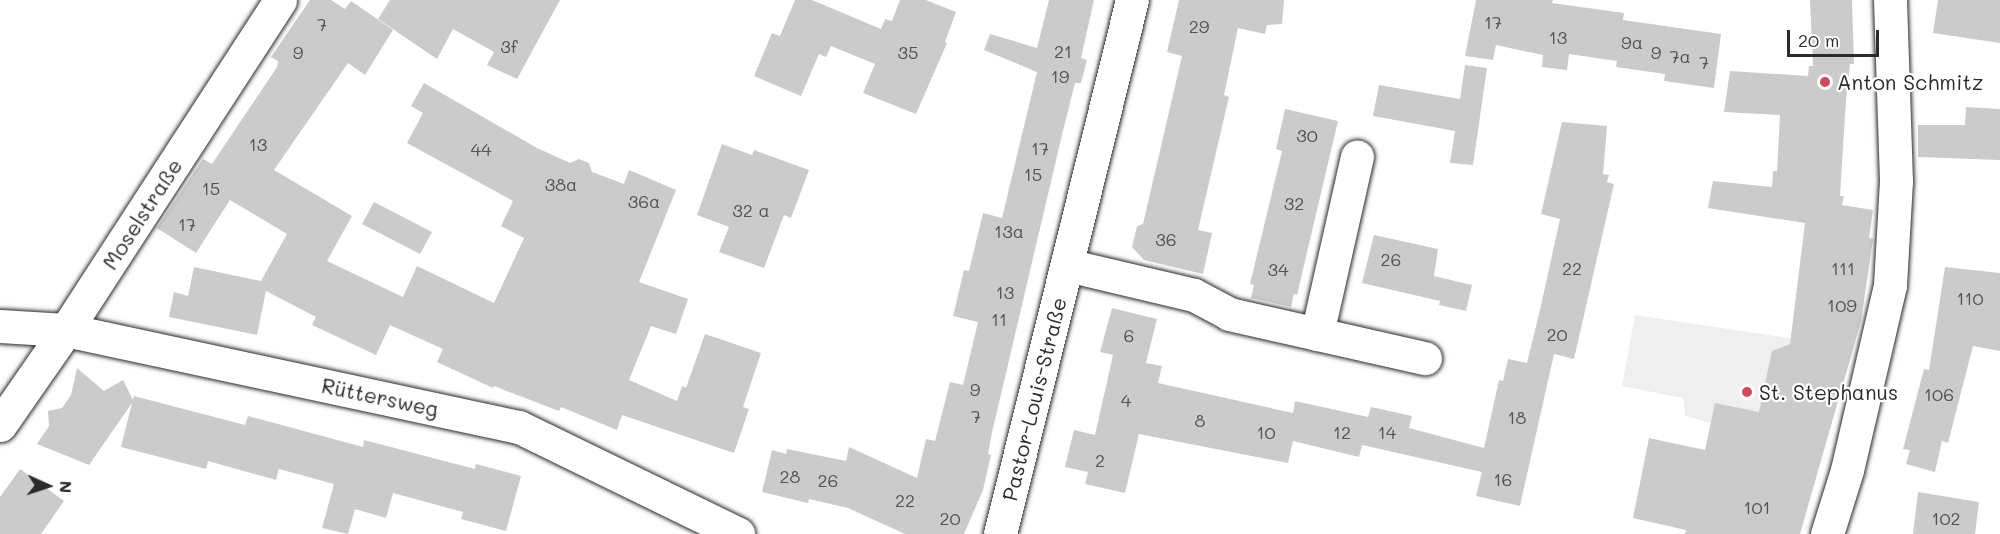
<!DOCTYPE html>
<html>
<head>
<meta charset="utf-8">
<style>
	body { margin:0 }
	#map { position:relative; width:2000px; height:534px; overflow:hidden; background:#fff; font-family:Mali,sans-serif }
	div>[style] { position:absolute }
	.built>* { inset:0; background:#efefef }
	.building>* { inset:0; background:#cbcbcb }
	.roads { filter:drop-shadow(0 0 2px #2b2b2b) drop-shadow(0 0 2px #2b2b2b) }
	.street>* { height:33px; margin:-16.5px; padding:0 16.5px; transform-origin:16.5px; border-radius:16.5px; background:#fff }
	.secondary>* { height:33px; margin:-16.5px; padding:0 16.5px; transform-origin:16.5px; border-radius:16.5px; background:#fff }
	.dots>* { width:16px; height:16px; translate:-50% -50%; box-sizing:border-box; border:3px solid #fff; border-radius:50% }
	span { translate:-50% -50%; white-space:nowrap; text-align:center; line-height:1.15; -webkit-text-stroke:4.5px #fff; paint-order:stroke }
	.number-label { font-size:18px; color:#535353 }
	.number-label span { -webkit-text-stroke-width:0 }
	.poi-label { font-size:21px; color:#2b2b2b }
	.left { translate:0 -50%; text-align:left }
	.street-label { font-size:21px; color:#2b2b2b }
	.north { position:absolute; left:18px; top:456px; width:60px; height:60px; -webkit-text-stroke:4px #fff; paint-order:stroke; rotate:93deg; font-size:16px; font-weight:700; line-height:24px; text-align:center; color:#2b2b2b }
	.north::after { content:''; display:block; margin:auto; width:21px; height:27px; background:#2b2b2b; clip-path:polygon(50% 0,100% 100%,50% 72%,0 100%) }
	.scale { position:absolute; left:1787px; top:30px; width:92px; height:27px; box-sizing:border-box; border:3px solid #2b2b2b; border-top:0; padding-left:8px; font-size:18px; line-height:21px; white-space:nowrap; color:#2b2b2b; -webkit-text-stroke:4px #fff; paint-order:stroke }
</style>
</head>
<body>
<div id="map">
	<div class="built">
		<div style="clip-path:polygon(1635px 315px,1854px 348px,1815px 473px,1711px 423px,1685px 416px,1683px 398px,1622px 386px)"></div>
	</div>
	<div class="building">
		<div style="clip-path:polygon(310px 0,331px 0,345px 9px,351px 1px,393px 30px,365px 75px,348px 63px,274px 170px,352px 216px,327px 261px,403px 297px,417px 266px,494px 303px,524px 238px,501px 226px,513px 201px,407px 143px,423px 113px,411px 106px,424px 83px,537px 148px,570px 163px,579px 159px,589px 163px,592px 172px,624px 184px,629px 170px,676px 190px,639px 282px,688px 299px,676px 334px,651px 326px,629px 380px,677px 401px,682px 386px,686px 388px,705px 334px,761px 353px,743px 407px,749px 409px,734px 453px,622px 415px,617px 430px,561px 407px,559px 411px,494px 386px,493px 388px,437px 362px,443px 349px,390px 325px,376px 355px,312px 325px,316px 317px,266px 291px,257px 335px,169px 317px,174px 292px,188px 296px,194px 267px,261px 281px,287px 234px,230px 200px,196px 253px,157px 228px,203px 159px,212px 164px,277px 67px,278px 61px,271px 57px)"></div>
		<div style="clip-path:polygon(390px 0,560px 0,517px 79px,487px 65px,494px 52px,453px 29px,437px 59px,378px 19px)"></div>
		<div style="clip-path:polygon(795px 0,812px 0,881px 29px,885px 19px,892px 21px,900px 0,926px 0,956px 12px,945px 42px,947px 43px,916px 114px,863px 93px,875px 64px,831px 46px,826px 57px,819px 54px,801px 96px,754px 76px,772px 33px,780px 36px)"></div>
		<div style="clip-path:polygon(1049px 0,1094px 0,1081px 58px,1087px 60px,1081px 83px,1075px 83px,1061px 139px,991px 437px,988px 454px,991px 455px,983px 490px,964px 534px,905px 534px,848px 508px,809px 499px,808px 503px,762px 492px,772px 450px,786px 454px,787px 449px,846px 461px,849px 447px,917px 478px,926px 439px,935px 441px,950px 382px,963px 385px,978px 322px,953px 316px,964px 270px,969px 271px,983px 213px,1002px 218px,1037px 72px,984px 50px,990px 34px,1037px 48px)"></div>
		<div style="clip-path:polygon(1179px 0,1284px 0,1282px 24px,1267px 25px,1265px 34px,1238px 28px,1224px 95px,1229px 97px,1198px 230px,1212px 233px,1203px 274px,1144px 260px,1132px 247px,1137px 226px,1143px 224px,1182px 56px,1167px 52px)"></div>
		<div style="clip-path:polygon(1476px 0,1553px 0,1552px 3px,1624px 13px,1623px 20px,1721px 34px,1714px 88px,1664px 81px,1665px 74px,1616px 67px,1617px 61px,1569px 54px,1567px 70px,1542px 67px,1543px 55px,1496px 45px,1493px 60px,1465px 56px)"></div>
		<div style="clip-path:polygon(1810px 0,1852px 0,1854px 64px,1850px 64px,1846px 100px,1840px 196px,1844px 196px,1842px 205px,1873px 210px,1869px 238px,1873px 239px,1861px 321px,1800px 534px,1685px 534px,1686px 530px,1633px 518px,1649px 438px,1705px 450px,1715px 403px,1759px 412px,1772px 351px,1790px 344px,1805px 223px,1708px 208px,1713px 181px,1772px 187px,1773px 171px,1777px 171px,1780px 115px,1724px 112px,1730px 71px,1808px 76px,1809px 66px,1813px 66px)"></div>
		<div style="clip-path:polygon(1938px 0,2000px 0,2000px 43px,1933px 33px)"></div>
		<div style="clip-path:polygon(1465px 65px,1487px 68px,1473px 165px,1450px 163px,1455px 131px,1373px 116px,1379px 85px,1460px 99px)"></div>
		<div style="clip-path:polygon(1966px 107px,2000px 109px,2000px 160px,1918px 157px,1918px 125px,1965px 125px)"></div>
		<div style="clip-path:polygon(1285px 109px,1338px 121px,1297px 295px,1294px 294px,1291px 307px,1251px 298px,1254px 285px,1250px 284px,1282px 151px,1276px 149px)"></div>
		<div style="clip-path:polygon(1562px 122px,1607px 126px,1603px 174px,1609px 175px,1607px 182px,1614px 184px,1574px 359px,1554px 354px,1520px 506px,1476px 496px,1482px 472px,1362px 445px,1359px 457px,1293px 441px,1288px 463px,1139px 434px,1125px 493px,1085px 484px,1088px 472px,1065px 467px,1074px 430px,1095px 435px,1113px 355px,1100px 352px,1112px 308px,1157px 319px,1146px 363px,1162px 366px,1158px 383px,1293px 413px,1295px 401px,1368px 417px,1371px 407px,1412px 416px,1409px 428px,1484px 448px,1499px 380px,1503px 381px,1508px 359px,1527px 363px,1540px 310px,1560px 219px,1541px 214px)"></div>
		<div style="clip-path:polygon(722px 144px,752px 155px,754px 150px,809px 170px,791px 218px,784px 215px,764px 268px,719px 252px,729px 227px,697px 215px)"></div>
		<div style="clip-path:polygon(374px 202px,432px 232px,420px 254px,362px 224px)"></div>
		<div style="clip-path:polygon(1374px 235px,1438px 249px,1434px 276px,1472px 285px,1466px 311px,1439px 305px,1440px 301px,1362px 283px)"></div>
		<div style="clip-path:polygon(1945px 267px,2000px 273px,2000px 351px,1973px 346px,1948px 443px,1942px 441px,1935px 472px,1906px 464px,1910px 450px,1903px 449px,1924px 369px,1929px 370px)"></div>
		<div style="clip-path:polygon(77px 368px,104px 391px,123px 380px,133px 400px,134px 396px,245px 425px,248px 416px,363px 447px,364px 440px,475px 469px,476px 464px,521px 476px,506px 531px,461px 519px,463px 512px,393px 493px,386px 518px,355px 509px,348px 534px,322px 528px,334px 484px,279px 469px,276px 480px,208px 461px,206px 469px,121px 447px,132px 403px,89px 465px,37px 444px,49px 426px,48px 411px,62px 408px,71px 395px)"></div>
		<div style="clip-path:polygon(20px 469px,64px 501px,41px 534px,0 534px,0 497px)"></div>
		<div style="clip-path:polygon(1918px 492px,1979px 502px,1975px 534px,1913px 534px)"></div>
	</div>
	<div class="roads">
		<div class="street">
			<div style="left:1067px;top:265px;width:130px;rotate:13.3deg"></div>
			<div style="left:1194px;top:295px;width:40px;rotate:28deg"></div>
			<div style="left:1229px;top:314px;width:201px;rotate:12.7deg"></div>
			<div style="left:0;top:326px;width:66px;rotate:3.5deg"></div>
			<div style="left:66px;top:330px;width:463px;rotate:12.1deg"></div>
			<div style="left:519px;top:427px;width:244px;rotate:26deg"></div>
			<div style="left:1317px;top:334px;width:182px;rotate:-77.3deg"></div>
			<div style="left:0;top:425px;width:116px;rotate:-55.2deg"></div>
			<div style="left:66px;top:330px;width:393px;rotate:-57deg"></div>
			<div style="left:1000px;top:534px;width:550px;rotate:-76.12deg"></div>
		</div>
		<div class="secondary">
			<div style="left:1827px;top:534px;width:67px;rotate:-72.6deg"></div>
			<div style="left:1847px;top:470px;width:190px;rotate:-76.9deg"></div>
			<div style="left:1890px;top:285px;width:104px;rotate:-86.7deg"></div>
			<div style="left:1896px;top:181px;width:181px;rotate:-91.9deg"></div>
		</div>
	</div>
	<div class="dots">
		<div style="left:1825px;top:82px;background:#d1495b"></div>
		<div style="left:1747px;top:392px;background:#d1495b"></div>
	</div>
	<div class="number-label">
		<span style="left:1493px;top:22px">17</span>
		<span style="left:322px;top:24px">7</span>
		<span style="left:1199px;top:26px">29</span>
		<span style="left:1558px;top:37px">13</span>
		<span style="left:1632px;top:42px">9a</span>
		<span style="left:509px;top:46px">3f</span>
		<span style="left:1063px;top:51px">21</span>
		<span style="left:298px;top:52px">9</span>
		<span style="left:908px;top:52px">35</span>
		<span style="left:1656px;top:52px">9</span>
		<span style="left:1680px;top:56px">7a</span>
		<span style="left:1704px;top:62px">7</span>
		<span style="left:1060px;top:76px">19</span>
		<span style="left:1307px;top:135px">30</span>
		<span style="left:258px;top:144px">13</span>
		<span style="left:1040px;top:148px">17</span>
		<span style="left:481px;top:149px">44</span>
		<span style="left:1033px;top:174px">15</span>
		<span style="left:561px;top:184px">38a</span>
		<span style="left:211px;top:188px">15</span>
		<span style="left:644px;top:201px">36a</span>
		<span style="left:1294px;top:203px">32</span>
		<span style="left:751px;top:210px">32 a</span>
		<span style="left:187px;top:224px">17</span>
		<span style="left:1009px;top:231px">13a</span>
		<span style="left:1166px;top:239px">36</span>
		<span style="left:1391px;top:259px">26</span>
		<span style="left:1572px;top:268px">22</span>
		<span style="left:1843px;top:268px">111</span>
		<span style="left:1278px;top:269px">34</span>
		<span style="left:1005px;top:292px">13</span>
		<span style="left:1970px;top:298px">110</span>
		<span style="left:1842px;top:305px">109</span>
		<span style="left:999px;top:319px">11</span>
		<span style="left:1557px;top:334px">20</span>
		<span style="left:1129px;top:335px">6</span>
		<span style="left:975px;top:389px">9</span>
		<span style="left:1939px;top:394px">106</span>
		<span style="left:1126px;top:400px">4</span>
		<span style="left:976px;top:416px">7</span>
		<span style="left:1517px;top:417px">18</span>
		<span style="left:1200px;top:420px">8</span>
		<span style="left:1266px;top:432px">10</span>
		<span style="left:1342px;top:432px">12</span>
		<span style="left:1387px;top:432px">14</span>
		<span style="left:1100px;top:460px">2</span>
		<span style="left:790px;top:476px">28</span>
		<span style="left:1503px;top:479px">16</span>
		<span style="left:828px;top:480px">26</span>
		<span style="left:905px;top:500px">22</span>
		<span style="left:1757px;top:507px">101</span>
		<span style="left:950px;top:518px">20</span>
		<span style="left:1946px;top:518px">102</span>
	</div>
	<div class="poi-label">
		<span class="left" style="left:1837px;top:82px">Anton Schmitz</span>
		<span class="left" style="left:1759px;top:392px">St. Stephanus</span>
	</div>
	<div class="street-label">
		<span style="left:142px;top:214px;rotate:-57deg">Moselstraße</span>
		<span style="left:380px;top:397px;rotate:12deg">Rüttersweg</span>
		<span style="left:1034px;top:399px;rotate:-76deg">Pastor-Louis-Straße</span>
	</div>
	<div class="north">N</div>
	<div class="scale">20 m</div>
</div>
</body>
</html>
